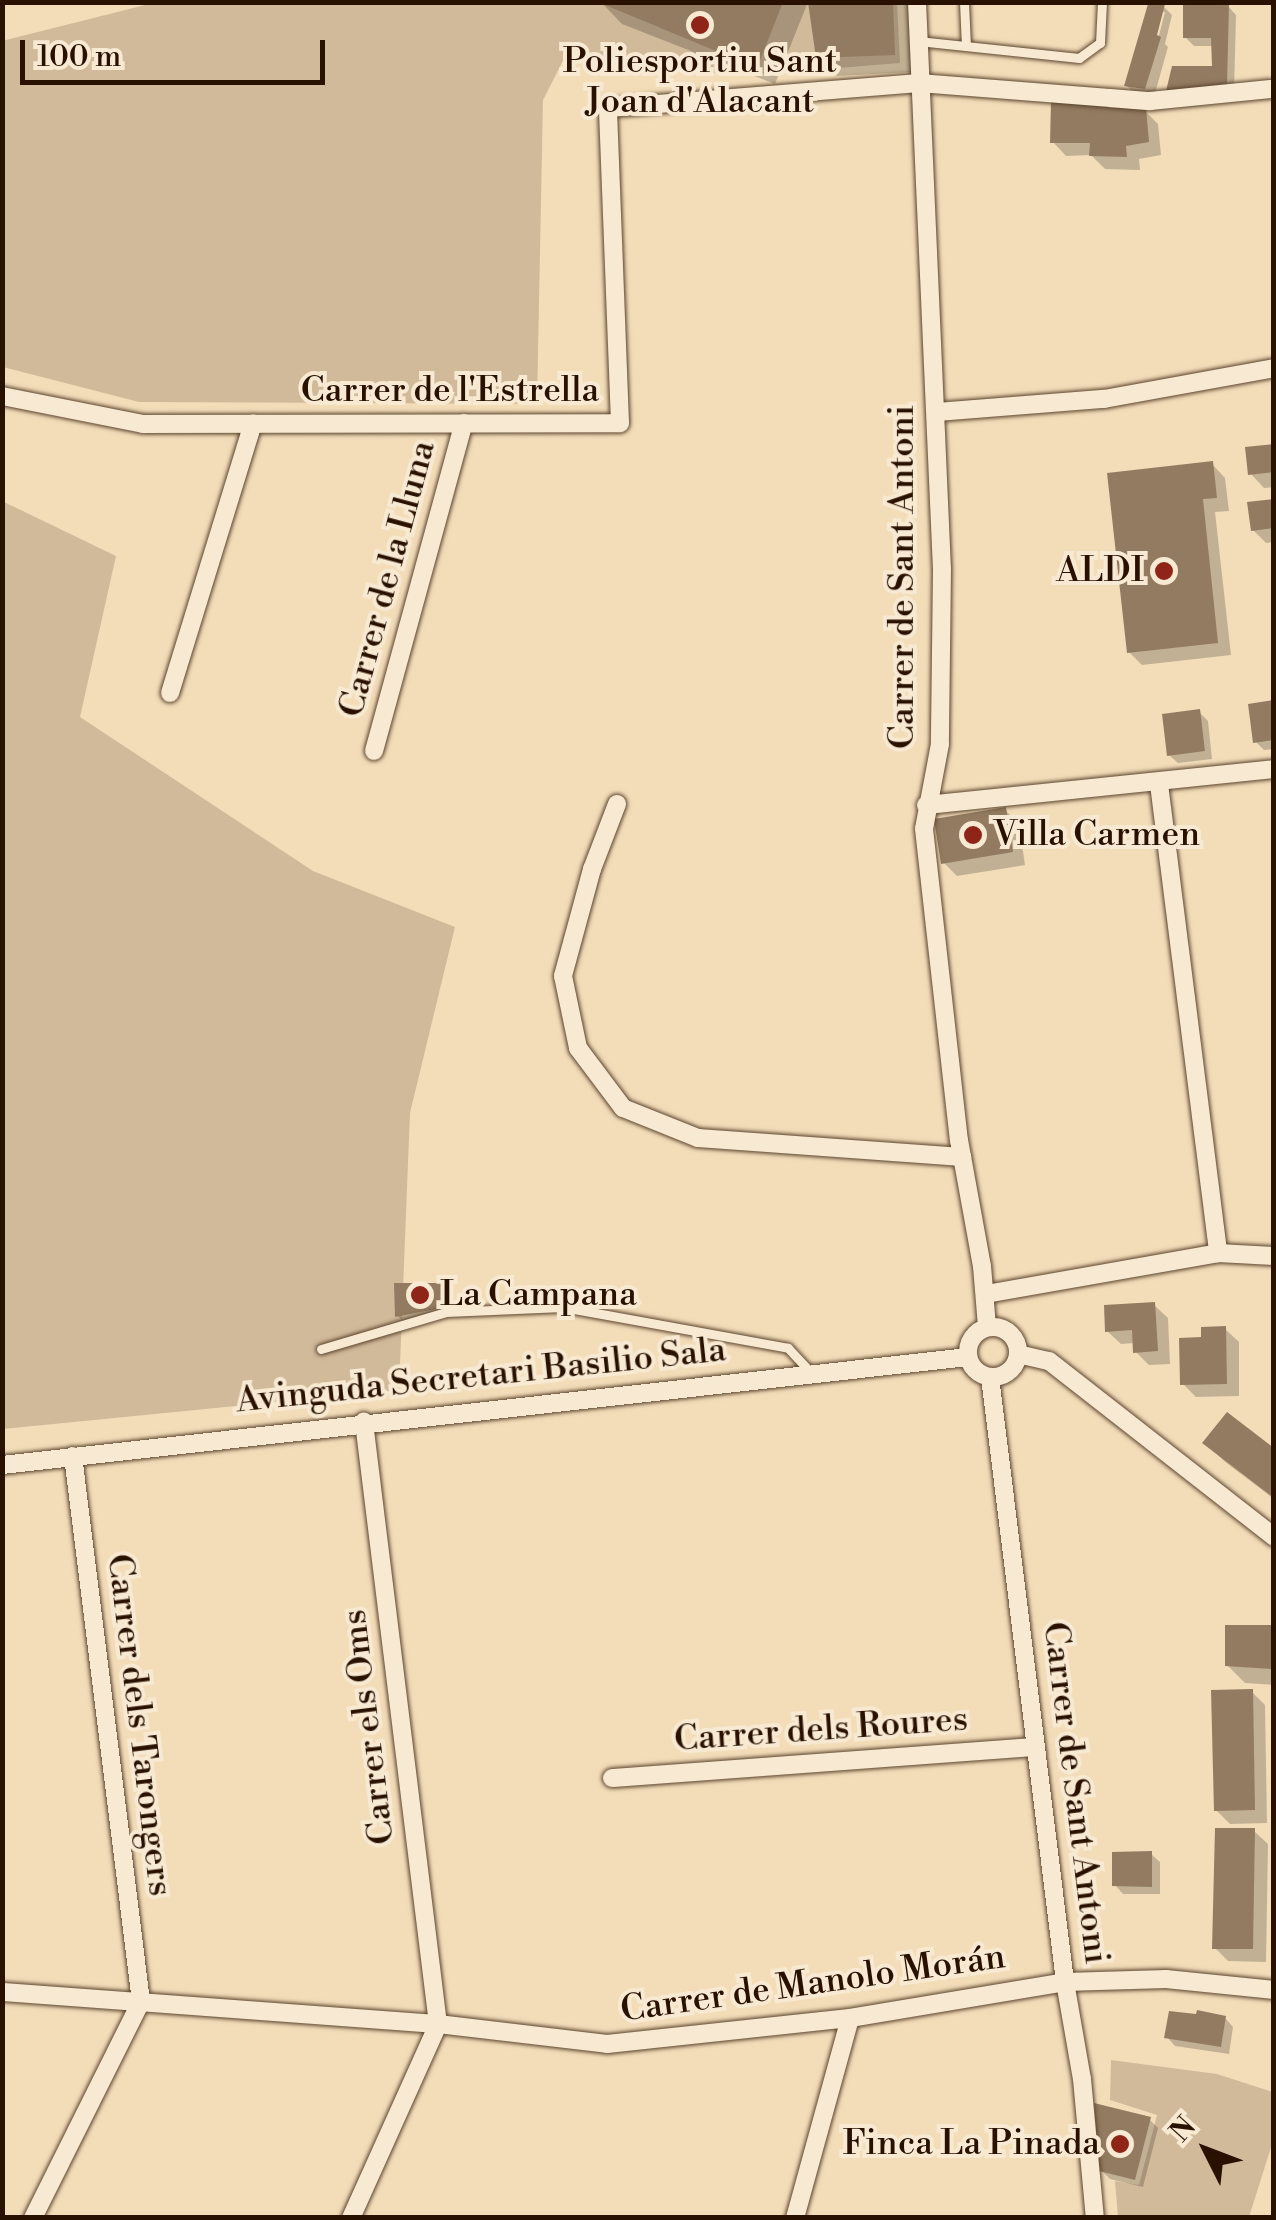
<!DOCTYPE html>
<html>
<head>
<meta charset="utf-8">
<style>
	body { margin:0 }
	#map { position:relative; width:1276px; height:2220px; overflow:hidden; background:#f3ddb9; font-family:"Libre Bodoni",serif }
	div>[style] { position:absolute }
	.green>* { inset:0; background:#d1ba9a }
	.shadow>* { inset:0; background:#0003 }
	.building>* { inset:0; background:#927b60 }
	.roads { filter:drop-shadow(0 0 2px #5c442e) drop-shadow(0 0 2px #5c442e) }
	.lane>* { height:9px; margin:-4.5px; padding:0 4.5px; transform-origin:4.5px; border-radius:4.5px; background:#f7e9d2 }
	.street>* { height:18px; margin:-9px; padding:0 9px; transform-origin:9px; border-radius:9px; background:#f7e9d2 }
	.street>.ring { margin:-9px; padding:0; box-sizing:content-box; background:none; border:18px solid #f7e9d2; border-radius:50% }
	.dots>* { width:28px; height:28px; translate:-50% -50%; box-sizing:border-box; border:5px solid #f7e9d2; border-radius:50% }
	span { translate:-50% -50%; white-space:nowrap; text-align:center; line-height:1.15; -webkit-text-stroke:8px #f7e9d2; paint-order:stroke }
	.poi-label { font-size:35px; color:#291100 }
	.right { translate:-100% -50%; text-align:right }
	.left { translate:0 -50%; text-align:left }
	.street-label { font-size:35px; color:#291100 }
	.frame { position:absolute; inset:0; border:5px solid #291100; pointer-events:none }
	.north { position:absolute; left:1156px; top:2100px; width:100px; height:100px; -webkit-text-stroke:8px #f7e9d2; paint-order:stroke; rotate:312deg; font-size:28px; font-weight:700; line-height:40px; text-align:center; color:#291100 }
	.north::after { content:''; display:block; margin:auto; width:35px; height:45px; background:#291100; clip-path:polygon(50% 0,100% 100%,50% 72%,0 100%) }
	.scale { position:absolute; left:20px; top:40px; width:305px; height:45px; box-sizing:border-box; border:5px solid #291100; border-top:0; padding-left:12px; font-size:30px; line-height:35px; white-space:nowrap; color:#291100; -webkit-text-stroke:8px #f7e9d2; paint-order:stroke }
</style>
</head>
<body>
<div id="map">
	<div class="green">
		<div style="clip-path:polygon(157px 2px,897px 2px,900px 63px,754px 75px,624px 68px,569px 49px,543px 100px,537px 404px,139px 402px,3px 367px,2px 41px)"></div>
		<div style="clip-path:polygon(2px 501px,116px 556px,80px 717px,313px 871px,455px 927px,410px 1113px,399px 1390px,3px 1429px)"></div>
		<div style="clip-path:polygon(1111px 2060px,1217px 2074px,1273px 2092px,1273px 2141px,1249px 2217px,1118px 2217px,1115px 2181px,1139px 2185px,1157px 2115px,1110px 2100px)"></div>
	</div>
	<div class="shadow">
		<div style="clip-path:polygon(601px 2px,808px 2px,775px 84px,622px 24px)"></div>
		<div style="clip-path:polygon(810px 2px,909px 2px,912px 72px,837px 76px,819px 57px)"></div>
		<div style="clip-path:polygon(1228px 6px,1236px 15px,1234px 93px,1177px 98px,1215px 69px,1214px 46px,1194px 46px,1185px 37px)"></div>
		<div style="clip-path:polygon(evenodd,1150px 7px,1164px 7px,1172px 15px,1165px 44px,1168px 47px,1154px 97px,1135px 94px,1126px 85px,1150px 7px,1160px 12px,1165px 12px,1156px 47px,1152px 46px,1160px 12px)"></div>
		<div style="clip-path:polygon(1145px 111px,1158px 124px,1161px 155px,1139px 159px,1140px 170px,1105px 169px,1091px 155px,1066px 156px,1053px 142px)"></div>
		<div style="clip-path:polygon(1274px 446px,1274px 487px,1264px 488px,1251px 474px)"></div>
		<div style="clip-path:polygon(1212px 464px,1225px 478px,1229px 511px,1215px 512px,1231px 655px,1142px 665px,1129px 652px)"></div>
		<div style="clip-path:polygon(1274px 502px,1274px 542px,1266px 543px,1253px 530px)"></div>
		<div style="clip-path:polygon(1274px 704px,1274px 749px,1264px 750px,1256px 742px)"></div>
		<div style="clip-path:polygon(1199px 712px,1208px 721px,1212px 759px,1178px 763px,1169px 755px)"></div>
		<div style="clip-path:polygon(1005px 810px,1019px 824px,1025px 865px,957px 876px,943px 862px)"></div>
		<div style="clip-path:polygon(443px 1286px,452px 1295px,453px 1315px,406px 1325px,398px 1316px)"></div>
		<div style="clip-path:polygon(1154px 1305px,1168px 1318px,1170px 1364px,1149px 1365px,1136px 1352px,1135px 1343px,1121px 1344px,1107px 1331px)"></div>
		<div style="clip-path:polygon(1225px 1329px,1239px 1342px,1239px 1396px,1196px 1397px,1183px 1384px,1204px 1340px)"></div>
		<div style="clip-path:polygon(1206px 1443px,1274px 1451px,1274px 1499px,1224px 1461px)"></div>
		<div style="clip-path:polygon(1274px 1628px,1274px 1685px,1245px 1683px,1227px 1665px)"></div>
		<div style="clip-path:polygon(1252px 1692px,1265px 1705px,1267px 1823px,1230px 1824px,1216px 1810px)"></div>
		<div style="clip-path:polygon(1254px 1831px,1268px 1844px,1266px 1962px,1228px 1961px,1215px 1948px)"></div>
		<div style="clip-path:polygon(1151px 1854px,1160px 1862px,1160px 1894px,1123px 1894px,1115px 1885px)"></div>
		<div style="clip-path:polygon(1225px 2018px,1233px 2027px,1229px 2054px,1175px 2046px,1167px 2037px)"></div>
		<div style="clip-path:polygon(1149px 2119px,1158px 2128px,1143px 2187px,1110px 2179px,1101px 2170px)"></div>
	</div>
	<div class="building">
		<div style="clip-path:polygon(598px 2px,783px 2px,757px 68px)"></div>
		<div style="clip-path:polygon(808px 2px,893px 2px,895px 55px,816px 58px)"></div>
		<div style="clip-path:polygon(1148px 4px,1165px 4px,1157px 35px,1161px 37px,1145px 89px,1124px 86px)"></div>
		<div style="clip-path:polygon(1229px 4px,1227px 85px,1166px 91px,1172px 66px,1212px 66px,1211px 38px,1183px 38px,1183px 5px)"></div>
		<div style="clip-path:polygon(1051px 101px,1146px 108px,1149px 142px,1126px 146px,1127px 157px,1089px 156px,1090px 143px,1050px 143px)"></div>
		<div style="clip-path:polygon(1274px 444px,1274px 472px,1248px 475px,1245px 447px)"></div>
		<div style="clip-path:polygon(1213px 461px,1217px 498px,1203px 499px,1218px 643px,1127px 653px,1107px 473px)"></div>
		<div style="clip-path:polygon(1274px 499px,1274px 528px,1251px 531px,1247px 502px)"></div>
		<div style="clip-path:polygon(1274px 700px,1274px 740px,1253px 743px,1248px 704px)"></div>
		<div style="clip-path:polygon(1200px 709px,1205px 751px,1167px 756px,1162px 714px)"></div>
		<div style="clip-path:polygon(1006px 807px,1013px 852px,941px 864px,934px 819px)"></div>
		<div style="clip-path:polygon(394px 1283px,444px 1283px,446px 1307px,395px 1317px)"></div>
		<div style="clip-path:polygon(1155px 1302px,1158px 1351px,1133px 1353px,1132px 1330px,1105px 1332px,1104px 1305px)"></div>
		<div style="clip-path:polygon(1226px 1326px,1227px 1384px,1180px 1385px,1179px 1338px,1201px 1337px,1201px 1327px)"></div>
		<div style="clip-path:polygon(1227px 1412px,1274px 1448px,1274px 1498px,1202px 1443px)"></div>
		<div style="clip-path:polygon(1225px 1625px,1274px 1625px,1274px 1669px,1225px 1666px)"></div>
		<div style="clip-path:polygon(1253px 1689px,1255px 1810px,1214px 1811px,1211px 1690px)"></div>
		<div style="clip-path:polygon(1215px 1828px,1255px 1828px,1253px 1949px,1212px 1949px)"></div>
		<div style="clip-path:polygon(1152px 1851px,1152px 1887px,1112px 1886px,1112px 1852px)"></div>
		<div style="clip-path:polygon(1197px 2010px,1226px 2016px,1221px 2047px,1164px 2038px,1169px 2011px,1196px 2014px)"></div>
		<div style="clip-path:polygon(1094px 2103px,1151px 2117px,1135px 2180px,1099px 2171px)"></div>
	</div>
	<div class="roads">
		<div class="lane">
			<div style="left:964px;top:2px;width:44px;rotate:87.4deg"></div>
			<div style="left:918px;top:41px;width:162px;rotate:6deg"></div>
			<div style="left:1079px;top:58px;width:26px;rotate:-36deg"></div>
			<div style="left:1100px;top:43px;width:41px;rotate:-87.2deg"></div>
			<div style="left:321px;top:1349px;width:130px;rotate:-16.5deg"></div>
			<div style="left:446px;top:1312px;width:117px;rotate:-2.4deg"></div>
			<div style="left:563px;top:1307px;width:229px;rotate:10.3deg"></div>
			<div style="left:788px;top:1348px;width:33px;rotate:47deg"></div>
		</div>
		<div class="street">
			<div style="left:917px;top:2px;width:568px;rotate:87.48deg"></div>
			<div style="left:942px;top:569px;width:175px;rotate:90.7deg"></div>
			<div style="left:940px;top:744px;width:86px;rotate:100.7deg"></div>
			<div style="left:924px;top:829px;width:313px;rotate:83.6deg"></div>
			<div style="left:959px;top:1140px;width:128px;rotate:79.7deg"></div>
			<div style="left:982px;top:1266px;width:61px;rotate:85.3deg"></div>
			<div style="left:2px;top:396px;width:144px;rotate:11.2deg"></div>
			<div style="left:143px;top:424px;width:477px;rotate:-0.1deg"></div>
			<div style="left:620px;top:423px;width:315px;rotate:-92.2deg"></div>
			<div style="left:608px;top:108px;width:312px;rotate:-4.6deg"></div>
			<div style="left:919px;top:83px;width:232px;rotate:4.5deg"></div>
			<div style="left:1150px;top:101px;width:121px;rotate:-5.7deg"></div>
			<div style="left:937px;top:412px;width:168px;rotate:-4.5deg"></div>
			<div style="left:1104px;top:399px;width:173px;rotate:-10.3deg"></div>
			<div style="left:170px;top:693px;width:282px;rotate:-72.9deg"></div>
			<div style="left:374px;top:751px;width:340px;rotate:-74.7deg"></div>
			<div style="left:1159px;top:784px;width:473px;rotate:82.8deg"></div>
			<div style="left:617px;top:804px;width:70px;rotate:111deg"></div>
			<div style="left:592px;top:869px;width:111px;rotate:105.2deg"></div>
			<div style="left:563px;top:976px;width:74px;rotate:78.2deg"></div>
			<div style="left:578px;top:1048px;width:75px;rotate:53.1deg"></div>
			<div style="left:623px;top:1108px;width:81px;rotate:21.8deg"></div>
			<div style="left:698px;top:1138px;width:265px;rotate:4.1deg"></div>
			<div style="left:926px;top:805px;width:350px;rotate:-5.9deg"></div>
			<div style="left:986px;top:1294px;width:236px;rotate:-10deg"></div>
			<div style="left:1218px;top:1253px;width:56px;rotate:3.1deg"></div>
			<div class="ring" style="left:968px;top:1327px;width:32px;height:32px"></div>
			<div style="left:1018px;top:1354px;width:32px;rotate:13deg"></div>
			<div style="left:1049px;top:1361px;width:286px;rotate:38deg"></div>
			<div style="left:990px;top:1377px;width:610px;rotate:82.93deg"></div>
			<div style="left:1065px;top:1982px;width:98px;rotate:80.1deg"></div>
			<div style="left:1082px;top:2079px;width:140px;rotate:84.7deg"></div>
			<div style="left:2px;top:1465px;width:972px;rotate:-6.38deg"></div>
			<div style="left:612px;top:1778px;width:424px;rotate:-4.2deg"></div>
			<div style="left:2px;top:1992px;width:437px;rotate:4.2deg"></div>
			<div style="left:438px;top:2024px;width:170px;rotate:6.7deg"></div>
			<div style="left:607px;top:2044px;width:244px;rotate:-6.1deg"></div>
			<div style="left:850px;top:2018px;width:218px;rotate:-9.5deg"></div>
			<div style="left:1065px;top:1982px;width:101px;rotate:-1.7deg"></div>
			<div style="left:1166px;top:1979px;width:109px;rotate:5.8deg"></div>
			<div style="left:33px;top:2218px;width:242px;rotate:-63.5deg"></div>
			<div style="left:141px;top:2001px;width:549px;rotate:-97.11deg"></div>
			<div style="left:351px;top:2218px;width:213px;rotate:-65.8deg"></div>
			<div style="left:438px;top:2024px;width:607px;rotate:-97.01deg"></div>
			<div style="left:795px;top:2218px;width:207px;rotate:-74.6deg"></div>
		</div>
	</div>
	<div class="dots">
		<div style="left:700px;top:25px;background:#8f2418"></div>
		<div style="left:1164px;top:571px;background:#8f2418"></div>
		<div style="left:973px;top:835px;background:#8f2418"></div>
		<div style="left:420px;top:1295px;background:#8f2418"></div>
		<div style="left:1120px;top:2144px;background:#8f2418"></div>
	</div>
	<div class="poi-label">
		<span style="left:700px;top:82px">Poliesportiu Sant<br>Joan d'Alacant</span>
		<span class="right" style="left:1144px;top:571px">ALDI</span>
		<span class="left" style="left:993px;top:835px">Villa Carmen</span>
		<span class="left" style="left:440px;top:1295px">La Campana</span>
		<span class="right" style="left:1100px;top:2144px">Finca La Pinada</span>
	</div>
	<div class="street-label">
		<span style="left:450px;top:391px">Carrer de l'Estrella</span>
		<span style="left:903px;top:577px;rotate:-90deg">Carrer de Sant Antoni</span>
		<span style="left:388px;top:579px;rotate:-75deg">Carrer de la Lluna</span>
		<span style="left:481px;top:1376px;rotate:-6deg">Avinguda Secretari Basilio Sala</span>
		<span style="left:139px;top:1725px;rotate:83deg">Carrer dels Tarongers</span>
		<span style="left:369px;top:1727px;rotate:-97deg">Carrer els Oms</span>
		<span style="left:821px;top:1730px;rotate:-4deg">Carrer dels Roures</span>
		<span style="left:1075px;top:1793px;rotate:83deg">Carrer de Sant Antoni</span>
		<span style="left:813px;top:1984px;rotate:-8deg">Carrer de Manolo Morán</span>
	</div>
	<div class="frame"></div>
	<div class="north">N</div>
	<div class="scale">100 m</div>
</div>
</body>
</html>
